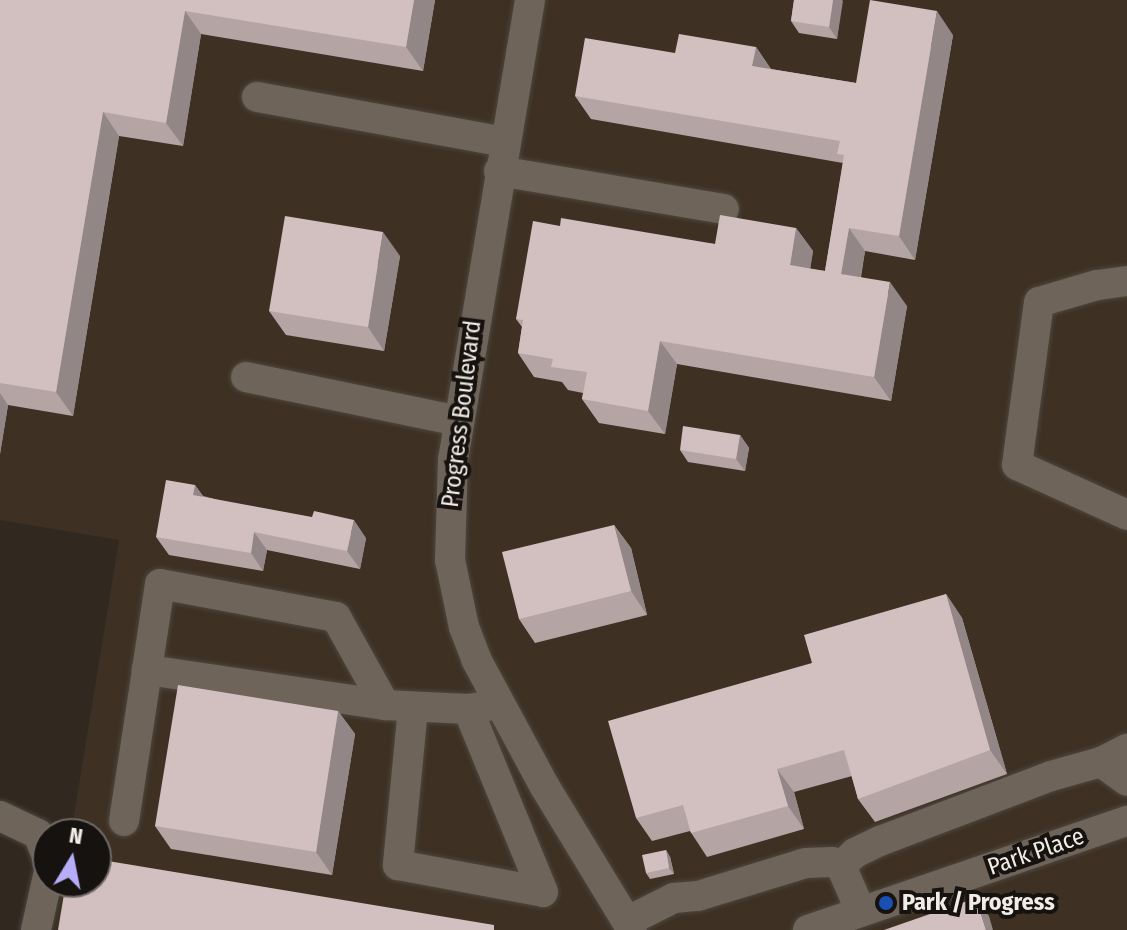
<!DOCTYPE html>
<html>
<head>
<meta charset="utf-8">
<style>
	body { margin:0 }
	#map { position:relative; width:1127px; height:930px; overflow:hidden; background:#312920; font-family:"Fira Sans Condensed",sans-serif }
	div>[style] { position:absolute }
	.built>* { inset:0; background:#3e3123 }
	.roads { filter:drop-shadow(0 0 2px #4d463f) drop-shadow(0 0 2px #4d463f) }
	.minor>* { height:30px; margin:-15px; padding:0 15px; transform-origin:15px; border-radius:15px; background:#6e645a }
	.wall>* { inset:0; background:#b4a5a4 }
	.shaded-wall>* { inset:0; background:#928686 }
	.building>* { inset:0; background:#d1c0bf }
	.dots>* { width:22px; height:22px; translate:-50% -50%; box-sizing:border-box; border:4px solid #16120f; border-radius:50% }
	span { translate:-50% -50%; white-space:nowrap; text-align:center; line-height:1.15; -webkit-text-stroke:8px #16120f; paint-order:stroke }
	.street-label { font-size:24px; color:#f2ece6 }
	.poi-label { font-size:24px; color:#f2ece6; font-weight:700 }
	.left { translate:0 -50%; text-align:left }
	.north { position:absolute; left:32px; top:818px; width:80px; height:80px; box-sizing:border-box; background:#16120f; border:2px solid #6e6965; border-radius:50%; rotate:10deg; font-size:22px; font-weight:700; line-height:32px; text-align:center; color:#f2ece6 }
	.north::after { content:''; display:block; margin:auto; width:28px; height:36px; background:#b6acf8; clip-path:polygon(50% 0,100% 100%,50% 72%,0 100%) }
</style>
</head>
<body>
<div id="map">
	<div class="built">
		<div style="clip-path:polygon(0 0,1127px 0,1127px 930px,55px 930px,63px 882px,96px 882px,96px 834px,71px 834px,119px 540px,0 520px)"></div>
	</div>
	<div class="roads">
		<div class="minor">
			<div style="left:530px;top:0;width:465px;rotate:99.5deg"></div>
			<div style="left:453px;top:459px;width:101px;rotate:91.7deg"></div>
			<div style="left:450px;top:560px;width:68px;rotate:78.2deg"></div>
			<div style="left:464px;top:627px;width:34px;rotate:69deg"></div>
			<div style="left:476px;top:659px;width:145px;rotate:61.7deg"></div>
			<div style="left:545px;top:787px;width:167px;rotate:58.7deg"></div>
			<div style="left:257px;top:97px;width:251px;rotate:10.3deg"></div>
			<div style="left:499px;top:171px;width:228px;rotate:9.6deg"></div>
			<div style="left:1127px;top:281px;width:30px;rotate:172deg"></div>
			<div style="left:1097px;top:285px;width:60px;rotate:163.7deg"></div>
			<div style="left:1039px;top:302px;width:164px;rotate:97.7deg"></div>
			<div style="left:1017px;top:465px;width:121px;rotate:24.4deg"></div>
			<div style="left:246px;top:377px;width:217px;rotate:11.7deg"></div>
			<div style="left:385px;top:705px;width:241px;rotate:-171.6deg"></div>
			<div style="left:147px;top:670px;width:87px;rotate:-81.4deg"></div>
			<div style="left:160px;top:584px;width:179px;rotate:10.6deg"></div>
			<div style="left:336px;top:617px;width:101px;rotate:60.9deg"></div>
			<div style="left:385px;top:705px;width:83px;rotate:2.8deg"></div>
			<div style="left:468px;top:709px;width:31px;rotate:-9deg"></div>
			<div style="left:413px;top:708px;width:158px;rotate:95.5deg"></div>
			<div style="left:398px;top:865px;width:147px;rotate:10.5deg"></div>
			<div style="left:543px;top:892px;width:198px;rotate:-112.3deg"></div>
			<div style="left:1101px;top:762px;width:32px;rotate:36deg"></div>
			<div style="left:0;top:816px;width:42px;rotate:25.3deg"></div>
			<div style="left:38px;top:834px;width:27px;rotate:68deg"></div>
			<div style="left:124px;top:821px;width:153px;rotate:-81.3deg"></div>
			<div style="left:841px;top:866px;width:19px;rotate:-43deg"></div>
			<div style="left:855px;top:853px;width:28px;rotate:-26deg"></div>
			<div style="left:880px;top:841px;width:183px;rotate:-20.8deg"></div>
			<div style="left:1051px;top:776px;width:52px;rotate:-15.6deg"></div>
			<div style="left:1101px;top:762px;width:29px;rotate:-27deg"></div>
			<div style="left:628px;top:921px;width:51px;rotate:-26.6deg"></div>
			<div style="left:674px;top:898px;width:24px;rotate:-5deg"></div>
			<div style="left:698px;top:896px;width:113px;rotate:-17deg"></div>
			<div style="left:806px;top:863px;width:26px;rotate:-2deg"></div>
			<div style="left:832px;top:862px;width:10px;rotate:24deg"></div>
			<div style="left:841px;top:866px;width:50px;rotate:66.5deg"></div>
			<div style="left:36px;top:930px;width:55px;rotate:-77.5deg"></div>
			<div style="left:808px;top:930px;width:337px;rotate:-18.9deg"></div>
		</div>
	</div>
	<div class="wall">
		<div style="clip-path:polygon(0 0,435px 0,423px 71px,201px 34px,183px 146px,119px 136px,73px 416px,8px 405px,0 454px)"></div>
		<div style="clip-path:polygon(794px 0,842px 0,837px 39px,799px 33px,791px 21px)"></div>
		<div style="clip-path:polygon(953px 35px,915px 260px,865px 251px,861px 277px,907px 306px,891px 401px,677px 364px,665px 434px,599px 423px,582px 399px,583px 393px,568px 390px,562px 382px,534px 377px,518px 353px,522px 327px,516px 319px,560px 226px,715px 244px,796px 228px,813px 251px,810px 269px,825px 271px,843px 163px,591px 119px,575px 96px,675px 53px,756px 47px,771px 69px,856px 83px)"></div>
		<div style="clip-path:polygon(400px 256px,384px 351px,286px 335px,269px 311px)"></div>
		<div style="clip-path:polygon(740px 435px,749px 448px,745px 471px,688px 462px,680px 450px)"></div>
		<div style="clip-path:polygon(195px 485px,203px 496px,366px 538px,360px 569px,267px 550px,263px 571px,169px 555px,156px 537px)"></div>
		<div style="clip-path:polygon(614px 525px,631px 548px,647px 615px,535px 643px,519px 619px)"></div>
		<div style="clip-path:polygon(946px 594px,962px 618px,1007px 774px,875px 822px,858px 799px,852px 776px,794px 792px,804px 829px,707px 857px,690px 831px,652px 841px,636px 818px,812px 663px)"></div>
		<div style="clip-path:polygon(338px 711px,355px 734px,332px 875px,171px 849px,155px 826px)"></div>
		<div style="clip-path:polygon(666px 850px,670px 857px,674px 874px,650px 879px,646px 873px)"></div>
	</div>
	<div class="shaded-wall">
		<div style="clip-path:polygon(414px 0,435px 0,423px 71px,406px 47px)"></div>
		<div style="clip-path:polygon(833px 0,842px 0,843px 1px,837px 39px,829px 27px)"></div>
		<div style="clip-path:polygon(185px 11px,201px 34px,183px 146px,166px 123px)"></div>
		<div style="clip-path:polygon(937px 11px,953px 35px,915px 260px,899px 236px)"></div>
		<div style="clip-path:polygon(756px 47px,772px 71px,752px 66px)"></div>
		<div style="clip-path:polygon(103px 112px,119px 136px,73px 416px,56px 392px)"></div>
		<div style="clip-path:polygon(796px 228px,813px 251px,807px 289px,790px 265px)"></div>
		<div style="clip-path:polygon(849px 228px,865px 251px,857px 297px,841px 274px)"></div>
		<div style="clip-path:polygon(383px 232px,400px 256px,384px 351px,368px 327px)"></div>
		<div style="clip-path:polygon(890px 282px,907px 306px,891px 401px,874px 377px)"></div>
		<div style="clip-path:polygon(660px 341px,677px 364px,665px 434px,648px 411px)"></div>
		<div style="clip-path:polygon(0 393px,8px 405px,0 454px)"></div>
		<div style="clip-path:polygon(740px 435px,749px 448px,745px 471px,736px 459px)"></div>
		<div style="clip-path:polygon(195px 485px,207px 503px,193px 495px)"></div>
		<div style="clip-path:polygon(354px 520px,366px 538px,360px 569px,347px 551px)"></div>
		<div style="clip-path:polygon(614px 525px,631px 548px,647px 615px,631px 591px)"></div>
		<div style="clip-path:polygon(254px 532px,267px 550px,263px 571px,251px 553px)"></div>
		<div style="clip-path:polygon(946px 594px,962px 618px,1007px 774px,990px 750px)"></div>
		<div style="clip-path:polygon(338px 711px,355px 734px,332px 875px,316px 852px)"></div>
		<div style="clip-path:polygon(777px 769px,794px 792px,804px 829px,788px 806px)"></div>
		<div style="clip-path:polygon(666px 850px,670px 857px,674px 874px,669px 868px)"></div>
		<div style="clip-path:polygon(976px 898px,989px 916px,993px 930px,986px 930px)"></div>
	</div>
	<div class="building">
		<div style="clip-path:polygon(0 0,414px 0,406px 47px,185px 11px,166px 123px,103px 112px,56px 392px,0 383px)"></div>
		<div style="clip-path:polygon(794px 0,833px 0,829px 27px,791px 21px)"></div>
		<div style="clip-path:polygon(870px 0,937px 11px,899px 236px,849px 228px,841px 274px,890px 282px,874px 377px,660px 341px,648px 411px,582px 399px,587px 372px,551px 367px,553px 359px,518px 353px,523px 320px,516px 319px,533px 221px,560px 226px,561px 218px,715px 244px,720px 215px,796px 228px,790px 265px,825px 271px,844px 155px,837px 154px,840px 141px,575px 96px,585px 38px,675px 53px,679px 34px,756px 47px,752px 66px,856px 83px)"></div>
		<div style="clip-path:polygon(285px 216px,383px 232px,368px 327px,269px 311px)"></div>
		<div style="clip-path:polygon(683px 426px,740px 435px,736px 459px,680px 450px)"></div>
		<div style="clip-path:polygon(166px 480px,195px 485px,193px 495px,312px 517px,314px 511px,354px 520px,347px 551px,254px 532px,251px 553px,156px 537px)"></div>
		<div style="clip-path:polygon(614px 525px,631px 591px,519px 619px,502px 552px)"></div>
		<div style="clip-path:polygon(946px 594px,990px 750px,858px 799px,844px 750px,777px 769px,788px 806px,691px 833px,683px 805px,636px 818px,608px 721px,812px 663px,804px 635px)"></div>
		<div style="clip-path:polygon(178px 685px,338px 711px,316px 852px,155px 826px)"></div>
		<div style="clip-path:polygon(666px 850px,669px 868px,646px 873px,642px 855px)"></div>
		<div style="clip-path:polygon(96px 859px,494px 925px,494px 930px,58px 930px,66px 882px,96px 882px)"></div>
		<div style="clip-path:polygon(976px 898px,986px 930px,884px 930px)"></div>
	</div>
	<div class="dots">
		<div style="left:886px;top:903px;background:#1a4fb4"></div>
	</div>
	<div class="street-label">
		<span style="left:462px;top:414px;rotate:-83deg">Progress Boulevard</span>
		<span style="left:1036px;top:852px;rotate:-19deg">Park Place</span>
	</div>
	<div class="poi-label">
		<span class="left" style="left:902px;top:903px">Park / Progress</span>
	</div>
	<div class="north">N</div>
</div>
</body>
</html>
